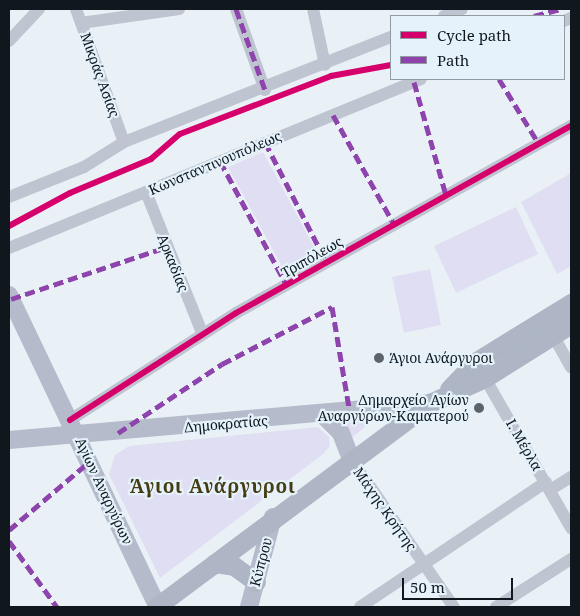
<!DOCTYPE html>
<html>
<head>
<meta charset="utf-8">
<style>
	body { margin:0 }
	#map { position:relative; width:580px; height:616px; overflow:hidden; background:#eaf1f6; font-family:"Noto Serif",serif }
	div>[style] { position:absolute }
	.green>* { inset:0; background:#e0def2 }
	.street>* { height:12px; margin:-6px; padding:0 6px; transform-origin:6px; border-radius:6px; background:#bfc4d1 }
	.secondary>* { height:18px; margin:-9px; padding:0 9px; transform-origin:9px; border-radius:9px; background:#b5bbcb }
	.primary>* { height:19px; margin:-9.5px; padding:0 9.5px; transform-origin:9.5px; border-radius:9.5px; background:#aeb6c6 }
	.quiet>* { height:5px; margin-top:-2.5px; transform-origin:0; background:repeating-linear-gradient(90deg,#8e44ad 0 10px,transparent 0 15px) }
	.cycleway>* { height:6px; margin:-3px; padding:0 3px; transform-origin:3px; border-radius:3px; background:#d6006c }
	.dots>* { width:14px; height:14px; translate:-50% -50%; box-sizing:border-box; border:2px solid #e5f2fb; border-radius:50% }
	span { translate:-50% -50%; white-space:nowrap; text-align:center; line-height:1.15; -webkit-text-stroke:4.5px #e5f2fb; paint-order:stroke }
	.street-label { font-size:14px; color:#10181d }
	.poi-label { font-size:14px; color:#10181d }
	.left { translate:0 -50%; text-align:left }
	.right { translate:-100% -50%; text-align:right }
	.district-label { font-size:19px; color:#463c13; font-weight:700; letter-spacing:1px }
	.frame { position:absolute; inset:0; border:10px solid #10181d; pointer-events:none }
	.legend { position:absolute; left:390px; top:15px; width:175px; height:65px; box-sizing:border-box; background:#e5f2fb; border:1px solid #909ba2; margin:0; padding:6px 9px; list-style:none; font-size:15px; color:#10181d }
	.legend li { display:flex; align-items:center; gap:10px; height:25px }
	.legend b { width:25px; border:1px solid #909ba2 }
	.scale { position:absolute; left:402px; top:578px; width:111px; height:22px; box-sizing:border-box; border:2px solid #10181d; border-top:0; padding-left:6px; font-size:15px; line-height:18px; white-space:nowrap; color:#10181d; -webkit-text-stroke:4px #e5f2fb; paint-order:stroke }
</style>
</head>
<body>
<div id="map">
	<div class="green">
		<div style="clip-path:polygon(263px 152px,319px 256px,286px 274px,228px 167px)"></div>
		<div style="clip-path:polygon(571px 173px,571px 266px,557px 274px,521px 202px)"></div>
		<div style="clip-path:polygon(516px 207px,538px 254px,456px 293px,434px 246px)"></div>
		<div style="clip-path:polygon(430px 269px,441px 325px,404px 333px,392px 277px)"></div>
		<div style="clip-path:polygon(376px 418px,348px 441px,337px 421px)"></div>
		<div style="clip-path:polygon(318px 427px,329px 437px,330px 446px,323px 454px,160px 578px,109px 474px,115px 455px,129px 446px)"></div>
	</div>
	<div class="street">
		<div style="left:76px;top:9px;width:141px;rotate:70.2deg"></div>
		<div style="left:236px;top:9px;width:86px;rotate:70.3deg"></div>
		<div style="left:313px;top:9px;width:57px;rotate:77.9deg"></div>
		<div style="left:444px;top:16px;width:19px;rotate:-21deg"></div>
		<div style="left:564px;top:21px;width:8px;rotate:-23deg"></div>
		<div style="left:81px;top:23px;width:99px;rotate:-8.1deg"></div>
		<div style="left:9px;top:41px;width:44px;rotate:-46.8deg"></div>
		<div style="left:146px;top:192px;width:152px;rotate:68.3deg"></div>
		<div style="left:9px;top:197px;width:81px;rotate:-21.8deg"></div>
		<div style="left:84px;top:167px;width:47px;rotate:-32deg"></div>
		<div style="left:124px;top:142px;width:287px;rotate:-21.5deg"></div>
		<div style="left:9px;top:248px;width:445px;rotate:-22.3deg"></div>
		<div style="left:553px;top:335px;width:37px;rotate:61deg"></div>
		<div style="left:482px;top:373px;width:179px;rotate:60.1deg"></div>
		<div style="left:70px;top:420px;width:197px;rotate:-32.8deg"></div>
		<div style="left:236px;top:313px;width:384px;rotate:-29.2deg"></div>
		<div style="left:351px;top:459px;width:180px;rotate:55.2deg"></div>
		<div style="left:550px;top:490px;width:25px;rotate:-32deg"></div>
		<div style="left:360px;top:607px;width:224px;rotate:-33.9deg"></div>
		<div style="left:496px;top:607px;width:89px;rotate:-32.6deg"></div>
	</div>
	<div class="secondary">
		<div style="left:9px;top:295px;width:346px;rotate:64.5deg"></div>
		<div style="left:324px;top:416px;width:24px;rotate:45deg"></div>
		<div style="left:341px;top:433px;width:28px;rotate:69deg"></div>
		<div style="left:9px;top:440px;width:423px;rotate:-5deg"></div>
		<div style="left:249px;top:607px;width:93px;rotate:-75.1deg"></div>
	</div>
	<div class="primary">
		<div style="left:449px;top:389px;width:37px;rotate:-46deg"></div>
		<div style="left:475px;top:362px;width:113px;rotate:-31.6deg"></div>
		<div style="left:215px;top:563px;width:19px;rotate:9deg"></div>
		<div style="left:234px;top:566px;width:27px;rotate:36deg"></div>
		<div style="left:156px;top:607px;width:342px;rotate:-36.7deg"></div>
		<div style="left:430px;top:403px;width:60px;rotate:-24.4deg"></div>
		<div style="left:485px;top:378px;width:102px;rotate:-32.1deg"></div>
	</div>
	<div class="quiet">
		<div style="left:236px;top:9px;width:86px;rotate:70.3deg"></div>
		<div style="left:534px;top:16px;width:27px;rotate:-15deg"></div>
		<div style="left:499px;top:79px;width:76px;rotate:58.4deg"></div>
		<div style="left:414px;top:82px;width:117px;rotate:74.2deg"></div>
		<div style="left:333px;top:115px;width:125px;rotate:60.8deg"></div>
		<div style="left:265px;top:142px;width:136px;rotate:62.9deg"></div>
		<div style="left:220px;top:161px;width:142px;rotate:61.8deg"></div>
		<div style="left:11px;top:299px;width:163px;rotate:-18.5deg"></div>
		<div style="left:118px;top:433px;width:125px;rotate:-33.6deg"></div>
		<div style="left:222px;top:364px;width:124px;rotate:-27.4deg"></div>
		<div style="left:332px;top:307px;width:108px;rotate:80.4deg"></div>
		<div style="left:9px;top:530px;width:106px;rotate:-40.4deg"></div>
		<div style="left:9px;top:541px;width:82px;rotate:54deg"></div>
	</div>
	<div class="cycleway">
		<div style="left:9px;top:226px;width:69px;rotate:-28.4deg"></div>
		<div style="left:70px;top:193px;width:88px;rotate:-22.8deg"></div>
		<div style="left:151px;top:159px;width:38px;rotate:-41deg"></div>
		<div style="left:180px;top:134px;width:162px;rotate:-21deg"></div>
		<div style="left:331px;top:76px;width:61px;rotate:-10.4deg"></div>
		<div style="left:70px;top:420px;width:197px;rotate:-32.8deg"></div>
		<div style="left:236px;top:313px;width:384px;rotate:-29.2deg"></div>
	</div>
	<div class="dots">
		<div style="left:379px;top:358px;background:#5c6469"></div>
		<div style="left:479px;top:408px;background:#5c6469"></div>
	</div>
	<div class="street-label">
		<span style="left:100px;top:75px;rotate:70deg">Μικράς Ασίας</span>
		<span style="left:215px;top:163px;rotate:-23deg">Κωνσταντινουπόλεως</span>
		<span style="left:312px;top:257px;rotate:-30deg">Τριπόλεως</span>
		<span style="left:173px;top:263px;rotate:68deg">Αρκαδίας</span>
		<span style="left:226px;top:424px;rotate:-5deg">Δημοκρατίας</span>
		<span style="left:524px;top:445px;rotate:60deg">Ι. Μέρλα</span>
		<span style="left:104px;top:491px;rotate:65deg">Αγίων Αναργύρων</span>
		<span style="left:385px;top:509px;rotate:55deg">Μάχης Κρήτης</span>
		<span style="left:261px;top:562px;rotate:-75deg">Κύπρου</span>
	</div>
	<div class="poi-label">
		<span class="left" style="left:389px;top:358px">Άγιοι Ανάργυροι</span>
		<span class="right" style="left:469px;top:408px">Δημαρχείο Αγίων<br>Αναργύρων-Καματερού</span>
	</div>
	<div class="district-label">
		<span style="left:213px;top:487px">Άγιοι Ανάργυροι</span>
	</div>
	<div class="frame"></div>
	<ul class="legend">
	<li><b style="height:6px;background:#d6006c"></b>Cycle path</li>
	<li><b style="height:6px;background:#8e44ad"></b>Path</li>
	</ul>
	<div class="scale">50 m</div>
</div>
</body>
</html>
